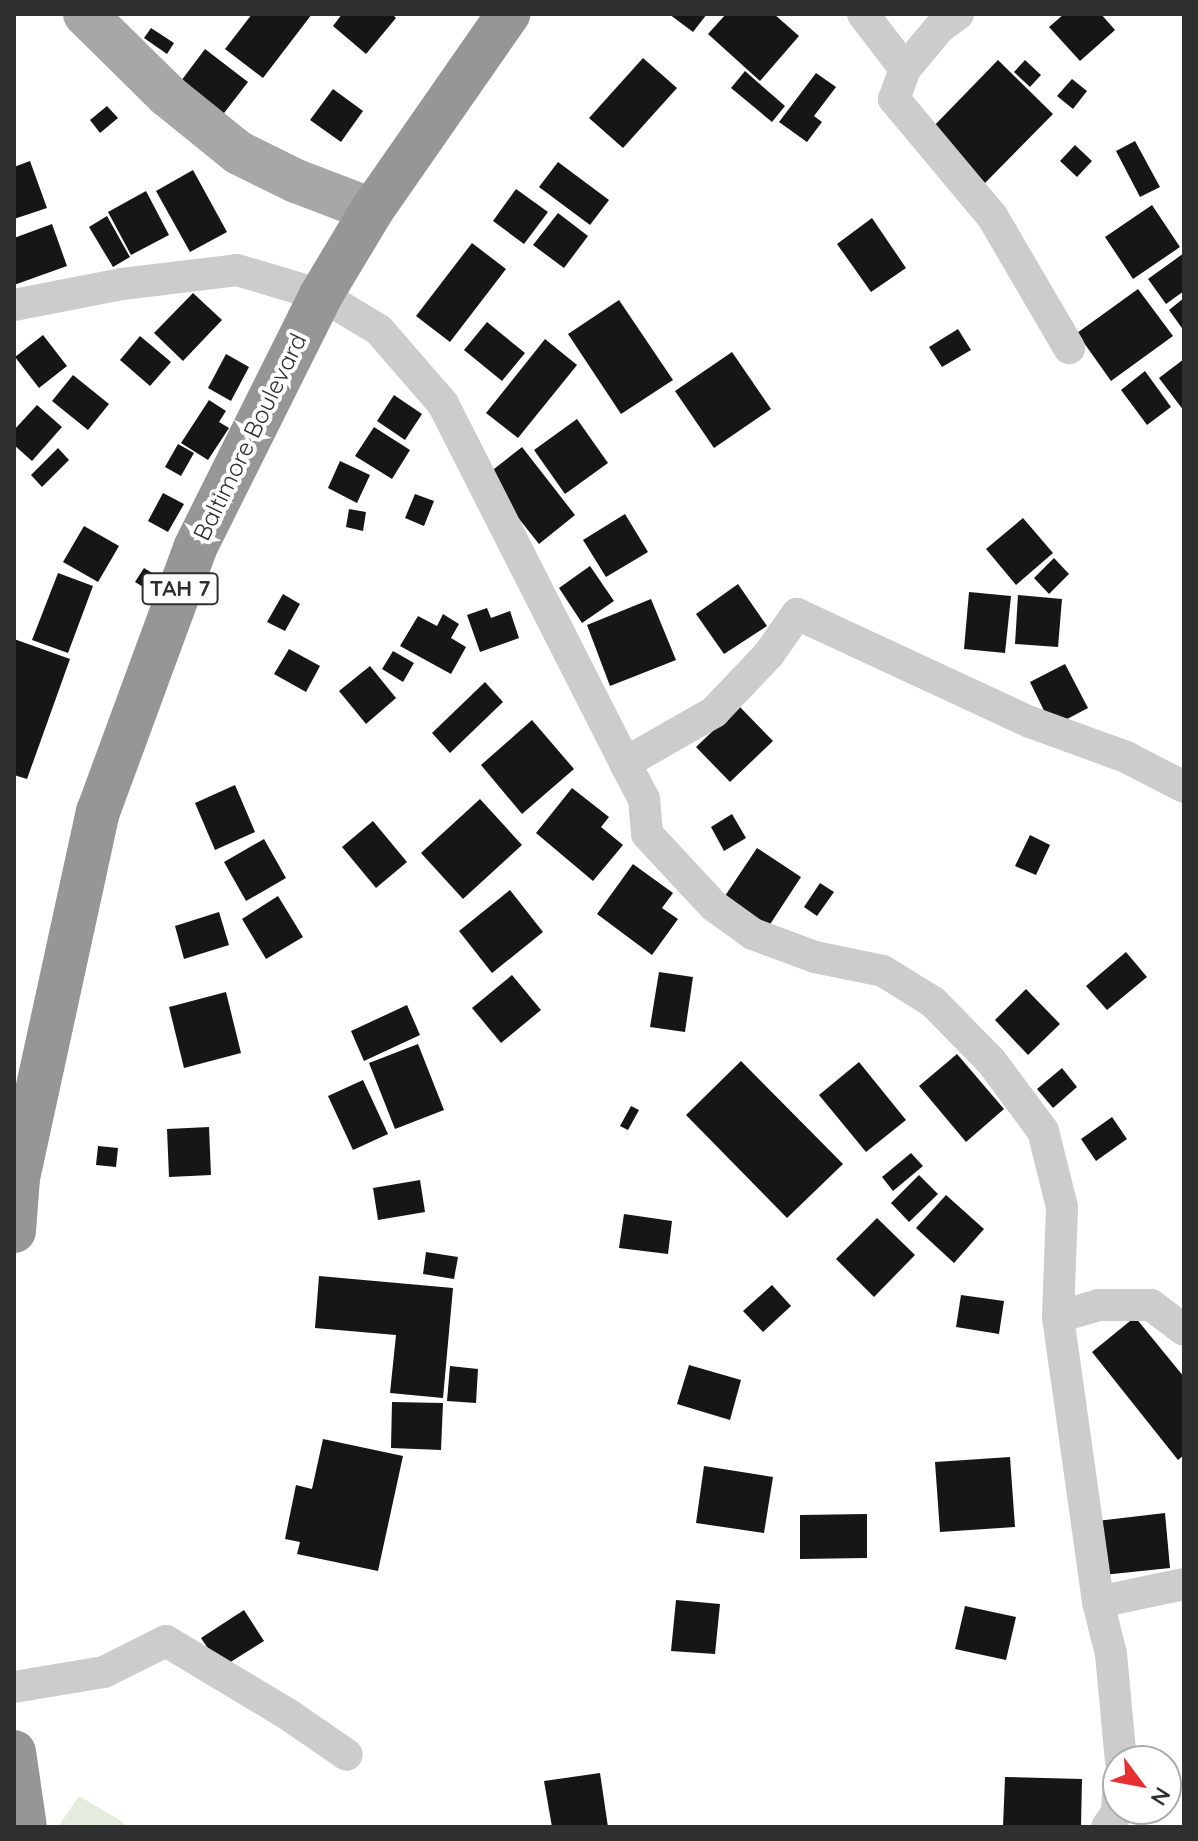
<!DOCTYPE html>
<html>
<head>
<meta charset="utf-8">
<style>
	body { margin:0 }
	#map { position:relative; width:1198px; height:1841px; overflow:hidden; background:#fff; font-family:Quicksand,sans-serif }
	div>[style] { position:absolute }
	.green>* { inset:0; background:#e4eddd }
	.building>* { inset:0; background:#161616 }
	.street>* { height:32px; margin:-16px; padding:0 16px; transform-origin:16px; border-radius:16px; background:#ccc }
	.primary>* { height:44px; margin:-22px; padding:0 22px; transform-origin:22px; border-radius:22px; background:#a7a7a7 }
	.highway>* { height:44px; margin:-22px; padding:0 22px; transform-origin:22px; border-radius:22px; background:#969696 }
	span { translate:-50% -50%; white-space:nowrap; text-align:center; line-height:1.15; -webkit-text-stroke:8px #fff; paint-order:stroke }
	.shield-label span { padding:2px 6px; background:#fff; border:2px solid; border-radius:6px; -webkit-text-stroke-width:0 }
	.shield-label { font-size:22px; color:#2f2f2f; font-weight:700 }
	.street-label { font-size:24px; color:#2f2f2f }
	.frame { position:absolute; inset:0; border:16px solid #2f2f2f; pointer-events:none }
	.north { position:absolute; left:1102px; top:1745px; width:80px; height:80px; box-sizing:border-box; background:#fff; border:2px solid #acacac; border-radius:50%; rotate:122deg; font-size:22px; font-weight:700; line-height:32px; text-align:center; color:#2f2f2f }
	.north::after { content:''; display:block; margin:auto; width:28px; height:36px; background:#e73034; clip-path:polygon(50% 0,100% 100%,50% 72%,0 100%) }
</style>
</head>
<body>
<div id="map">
	<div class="green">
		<div style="clip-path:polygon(79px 1796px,123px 1822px,125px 1827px,58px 1827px)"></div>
	</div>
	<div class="building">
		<div style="clip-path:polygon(252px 14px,312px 14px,263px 78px,225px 49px)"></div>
		<div style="clip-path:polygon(342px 14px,392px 14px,396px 18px,366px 54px,333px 26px)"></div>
		<div style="clip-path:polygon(669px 14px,707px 14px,693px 32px)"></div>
		<div style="clip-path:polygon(726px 14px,774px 14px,799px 36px,760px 81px,708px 34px)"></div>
		<div style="clip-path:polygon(1064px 14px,1101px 14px,1115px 30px,1080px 61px,1049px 27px)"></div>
		<div style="clip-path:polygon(151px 28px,174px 43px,167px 54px,144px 38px)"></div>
		<div style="clip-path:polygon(205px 49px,248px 82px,221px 117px,178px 85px)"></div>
		<div style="clip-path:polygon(643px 58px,677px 88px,623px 148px,589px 118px)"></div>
		<div style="clip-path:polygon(998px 60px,1053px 114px,985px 183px,930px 130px)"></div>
		<div style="clip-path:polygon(1025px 60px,1041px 75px,1030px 87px,1014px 72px)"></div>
		<div style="clip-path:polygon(745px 71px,785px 106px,772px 122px,731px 88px)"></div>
		<div style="clip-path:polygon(816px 73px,836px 87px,814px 116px,822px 122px,807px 142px,779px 122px)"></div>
		<div style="clip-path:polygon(1072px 79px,1087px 91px,1073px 109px,1057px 96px)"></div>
		<div style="clip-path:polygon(333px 89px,363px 111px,341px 142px,310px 120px)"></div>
		<div style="clip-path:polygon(107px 106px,118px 118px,100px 133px,90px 120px)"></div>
		<div style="clip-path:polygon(1135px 141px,1160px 187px,1140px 197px,1116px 151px)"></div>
		<div style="clip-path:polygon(1075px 145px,1092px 161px,1077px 177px,1060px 161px)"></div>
		<div style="clip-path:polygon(30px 161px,47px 208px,14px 219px,14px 167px)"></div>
		<div style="clip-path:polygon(558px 162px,609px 200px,590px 225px,539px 187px)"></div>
		<div style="clip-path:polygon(193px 170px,227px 232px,190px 252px,156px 191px)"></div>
		<div style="clip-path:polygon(516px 189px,548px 212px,524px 244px,493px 221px)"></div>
		<div style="clip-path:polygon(146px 191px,169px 235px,131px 255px,108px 212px)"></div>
		<div style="clip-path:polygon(1152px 205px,1180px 247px,1133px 279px,1105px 237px)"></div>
		<div style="clip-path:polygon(558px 213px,588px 236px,564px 268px,533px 245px)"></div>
		<div style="clip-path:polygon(107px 216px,130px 257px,113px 267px,89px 227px)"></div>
		<div style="clip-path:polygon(872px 218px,906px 268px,871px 292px,837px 244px)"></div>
		<div style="clip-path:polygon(52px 224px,67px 266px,14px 285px,14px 238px)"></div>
		<div style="clip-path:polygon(472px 243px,506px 269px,450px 342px,416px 316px)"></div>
		<div style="clip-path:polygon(1184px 253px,1184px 291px,1166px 304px,1148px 279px)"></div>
		<div style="clip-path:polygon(1138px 289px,1173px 336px,1111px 381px,1077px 333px)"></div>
		<div style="clip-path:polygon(193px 293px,222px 320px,183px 361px,154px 333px)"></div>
		<div style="clip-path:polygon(1184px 298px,1184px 331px,1169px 310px)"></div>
		<div style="clip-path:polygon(619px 300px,673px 380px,621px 414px,568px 334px)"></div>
		<div style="clip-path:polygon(487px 322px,525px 353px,502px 381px,464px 350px)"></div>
		<div style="clip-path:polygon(958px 329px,971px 350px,942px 367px,929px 347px)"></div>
		<div style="clip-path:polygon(43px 335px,67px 366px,39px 388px,15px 357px)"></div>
		<div style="clip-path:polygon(140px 336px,171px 362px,150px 386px,120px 360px)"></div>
		<div style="clip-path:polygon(545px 339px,577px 365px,518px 438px,486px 413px)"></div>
		<div style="clip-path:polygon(732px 352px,771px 409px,714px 448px,675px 391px)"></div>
		<div style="clip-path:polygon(226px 354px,249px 367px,231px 401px,208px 388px)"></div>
		<div style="clip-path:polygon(1184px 359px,1184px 411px,1159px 378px)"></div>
		<div style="clip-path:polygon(1145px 371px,1171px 407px,1147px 425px,1121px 390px)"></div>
		<div style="clip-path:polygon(73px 375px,109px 404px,88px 430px,52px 401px)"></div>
		<div style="clip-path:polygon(394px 395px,422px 414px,405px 440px,377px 421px)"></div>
		<div style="clip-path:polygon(209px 400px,226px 411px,219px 422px,229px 428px,208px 460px,181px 443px)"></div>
		<div style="clip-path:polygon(37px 405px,62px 427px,32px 461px,14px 445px,14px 430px)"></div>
		<div style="clip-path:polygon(577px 419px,608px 463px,565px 494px,534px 450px)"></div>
		<div style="clip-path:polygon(374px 427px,410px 450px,392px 479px,355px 456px)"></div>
		<div style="clip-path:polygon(178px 444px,194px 453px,181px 476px,165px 467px)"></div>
		<div style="clip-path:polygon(522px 447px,575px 515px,539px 544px,485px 476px)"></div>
		<div style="clip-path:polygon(58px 448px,69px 460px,42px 487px,31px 475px)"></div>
		<div style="clip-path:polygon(340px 461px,370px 475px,357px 503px,328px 488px)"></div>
		<div style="clip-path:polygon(163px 493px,184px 504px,168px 532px,148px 521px)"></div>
		<div style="clip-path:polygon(415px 494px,434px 501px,424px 526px,405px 518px)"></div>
		<div style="clip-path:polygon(349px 509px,366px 512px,363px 531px,346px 527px)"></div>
		<div style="clip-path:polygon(625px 514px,648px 552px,606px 577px,583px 540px)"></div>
		<div style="clip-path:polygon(1023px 518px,1053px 553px,1016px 585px,986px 549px)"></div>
		<div style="clip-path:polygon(84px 526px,119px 546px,98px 582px,63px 562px)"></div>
		<div style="clip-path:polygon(1054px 558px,1069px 574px,1049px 594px,1034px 578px)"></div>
		<div style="clip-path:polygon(590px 566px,614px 601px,582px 623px,559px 588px)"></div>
		<div style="clip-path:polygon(144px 568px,162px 579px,153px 593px,135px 582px)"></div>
		<div style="clip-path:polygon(58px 573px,93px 586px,68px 653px,32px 640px)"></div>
		<div style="clip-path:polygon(738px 584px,767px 626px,724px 654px,696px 614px)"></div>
		<div style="clip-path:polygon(969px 592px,1011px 596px,1005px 653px,964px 649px)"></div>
		<div style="clip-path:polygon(283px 594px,300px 604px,285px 631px,267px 622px)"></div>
		<div style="clip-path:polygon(1018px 595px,1062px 599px,1058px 647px,1015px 644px)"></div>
		<div style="clip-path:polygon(651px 599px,676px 660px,610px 686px,587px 625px)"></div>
		<div style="clip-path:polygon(487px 608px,491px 618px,510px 611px,519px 638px,480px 652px,467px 615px)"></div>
		<div style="clip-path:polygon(443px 614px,459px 624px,451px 638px,466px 647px,451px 674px,400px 646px,418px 616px,437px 626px)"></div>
		<div style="clip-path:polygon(14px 639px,70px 659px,27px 779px,14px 775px)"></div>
		<div style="clip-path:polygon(289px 649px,320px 666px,306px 692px,274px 674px)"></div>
		<div style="clip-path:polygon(393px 651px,414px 663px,403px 682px,382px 669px)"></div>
		<div style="clip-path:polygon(1065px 664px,1088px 708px,1052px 727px,1030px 682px)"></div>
		<div style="clip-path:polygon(370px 666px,396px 698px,366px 724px,339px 691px)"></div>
		<div style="clip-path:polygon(485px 682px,503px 702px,450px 753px,432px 733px)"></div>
		<div style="clip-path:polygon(739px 706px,773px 741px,730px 782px,696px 747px)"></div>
		<div style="clip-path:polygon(532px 720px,574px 769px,522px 814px,481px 765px)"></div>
		<div style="clip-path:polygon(235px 785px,255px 832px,215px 850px,195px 803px)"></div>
		<div style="clip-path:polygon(572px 788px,609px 817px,601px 827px,623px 845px,593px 881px,536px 833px)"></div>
		<div style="clip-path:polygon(480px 799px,522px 845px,463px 899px,421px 853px)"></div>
		<div style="clip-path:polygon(732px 814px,746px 838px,724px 851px,711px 827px)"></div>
		<div style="clip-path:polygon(373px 821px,407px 862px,376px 888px,342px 847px)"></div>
		<div style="clip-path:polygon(1030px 835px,1050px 845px,1036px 875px,1015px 866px)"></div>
		<div style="clip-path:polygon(264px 839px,286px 878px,246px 901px,224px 862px)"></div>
		<div style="clip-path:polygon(757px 848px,801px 877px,767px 929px,723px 899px)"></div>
		<div style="clip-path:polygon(633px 864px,673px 893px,662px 908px,678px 919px,652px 955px,597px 914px)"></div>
		<div style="clip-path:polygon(820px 883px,834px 892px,817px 916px,804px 907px)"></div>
		<div style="clip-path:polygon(510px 890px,543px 932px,492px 973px,459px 931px)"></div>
		<div style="clip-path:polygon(278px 896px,303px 937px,266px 959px,242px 919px)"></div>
		<div style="clip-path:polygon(219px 912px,229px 945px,184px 959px,175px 926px)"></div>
		<div style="clip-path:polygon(1126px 952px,1147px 977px,1107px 1010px,1086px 986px)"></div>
		<div style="clip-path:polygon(659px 972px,693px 977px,685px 1032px,650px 1027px)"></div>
		<div style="clip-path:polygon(512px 975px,541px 1010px,501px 1043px,472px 1008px)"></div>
		<div style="clip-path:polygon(1026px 989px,1060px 1024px,1028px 1055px,995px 1020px)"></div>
		<div style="clip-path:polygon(226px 992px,241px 1053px,184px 1068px,169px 1007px)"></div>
		<div style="clip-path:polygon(407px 1005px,420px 1035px,364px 1061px,351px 1031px)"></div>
		<div style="clip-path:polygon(418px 1044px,444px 1110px,395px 1129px,369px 1063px)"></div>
		<div style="clip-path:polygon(957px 1054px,1004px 1109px,966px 1142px,919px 1086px)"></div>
		<div style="clip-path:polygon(741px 1061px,843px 1164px,787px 1218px,686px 1115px)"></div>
		<div style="clip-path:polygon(859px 1062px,906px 1120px,866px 1152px,819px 1095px)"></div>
		<div style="clip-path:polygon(1062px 1068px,1077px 1087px,1053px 1108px,1037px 1089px)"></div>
		<div style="clip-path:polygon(363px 1080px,388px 1134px,353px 1150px,328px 1096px)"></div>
		<div style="clip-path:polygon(631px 1106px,639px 1110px,628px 1130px,620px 1126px)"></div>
		<div style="clip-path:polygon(1112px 1117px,1127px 1139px,1096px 1161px,1081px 1139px)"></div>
		<div style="clip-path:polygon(209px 1127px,211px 1175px,169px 1177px,167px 1129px)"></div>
		<div style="clip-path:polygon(98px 1146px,118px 1148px,116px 1167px,96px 1165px)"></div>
		<div style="clip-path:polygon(911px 1153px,923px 1166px,893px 1191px,882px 1177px)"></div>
		<div style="clip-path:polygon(919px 1175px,938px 1194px,909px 1222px,891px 1203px)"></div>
		<div style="clip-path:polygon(420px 1180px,425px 1212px,378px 1220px,373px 1188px)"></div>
		<div style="clip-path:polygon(946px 1195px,984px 1229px,954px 1263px,916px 1228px)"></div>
		<div style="clip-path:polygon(624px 1214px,672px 1221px,668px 1254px,619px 1248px)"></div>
		<div style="clip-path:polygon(877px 1218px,915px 1255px,874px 1297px,836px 1259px)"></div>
		<div style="clip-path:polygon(426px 1252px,458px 1257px,454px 1279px,423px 1274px)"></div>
		<div style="clip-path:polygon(319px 1276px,453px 1288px,443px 1398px,390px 1393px,396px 1335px,315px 1328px)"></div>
		<div style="clip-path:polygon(772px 1285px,791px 1306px,763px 1332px,743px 1311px)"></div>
		<div style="clip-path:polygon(961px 1295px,1004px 1301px,999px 1334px,956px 1327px)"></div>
		<div style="clip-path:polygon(1135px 1317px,1184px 1377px,1184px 1455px,1178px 1460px,1092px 1352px)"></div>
		<div style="clip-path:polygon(689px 1365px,741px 1380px,730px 1420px,677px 1404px)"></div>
		<div style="clip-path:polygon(450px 1366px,478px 1369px,476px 1403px,447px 1401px)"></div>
		<div style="clip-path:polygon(392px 1402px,443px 1403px,441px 1450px,391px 1448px)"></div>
		<div style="clip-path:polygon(323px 1439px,403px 1456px,378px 1571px,297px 1554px,300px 1542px,285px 1539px,296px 1485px,312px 1489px)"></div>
		<div style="clip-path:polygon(1010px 1457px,1015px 1527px,940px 1532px,935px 1462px)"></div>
		<div style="clip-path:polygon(704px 1466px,773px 1477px,764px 1533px,696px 1523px)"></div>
		<div style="clip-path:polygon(1165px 1513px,1170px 1568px,1103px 1575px,1097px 1521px)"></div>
		<div style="clip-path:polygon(867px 1514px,867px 1558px,800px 1559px,800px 1515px)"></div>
		<div style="clip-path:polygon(676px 1600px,720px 1604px,715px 1654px,671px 1651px)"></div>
		<div style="clip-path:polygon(965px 1606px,1016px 1617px,1006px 1660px,955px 1649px)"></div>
		<div style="clip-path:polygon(244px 1610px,264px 1641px,221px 1668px,201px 1638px)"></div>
		<div style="clip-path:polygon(600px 1773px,608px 1827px,552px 1827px,544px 1781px)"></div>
		<div style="clip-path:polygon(1005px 1777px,1082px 1779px,1081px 1827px,1003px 1827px)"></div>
	</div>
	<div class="street">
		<div style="left:863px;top:14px;width:69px;rotate:52.6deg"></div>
		<div style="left:958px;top:14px;width:22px;rotate:144deg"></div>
		<div style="left:940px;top:27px;width:55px;rotate:129.8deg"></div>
		<div style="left:905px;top:69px;width:32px;rotate:110deg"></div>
		<div style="left:894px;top:99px;width:153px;rotate:50.1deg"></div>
		<div style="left:992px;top:216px;width:153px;rotate:59.7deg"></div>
		<div style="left:14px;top:305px;width:110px;rotate:-11deg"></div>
		<div style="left:122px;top:284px;width:116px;rotate:-6.9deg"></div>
		<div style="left:237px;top:270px;width:88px;rotate:16.6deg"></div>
		<div style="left:321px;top:295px;width:68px;rotate:31.1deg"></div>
		<div style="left:379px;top:330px;width:98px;rotate:49.1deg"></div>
		<div style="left:443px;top:404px;width:402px;rotate:63.1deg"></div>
		<div style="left:625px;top:763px;width:103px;rotate:-29.8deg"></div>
		<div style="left:714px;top:712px;width:80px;rotate:-46.5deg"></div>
		<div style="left:769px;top:654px;width:49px;rotate:-55deg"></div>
		<div style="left:797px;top:614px;width:257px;rotate:24.9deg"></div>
		<div style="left:1030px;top:722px;width:102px;rotate:20deg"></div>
		<div style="left:1126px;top:757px;width:65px;rotate:27.3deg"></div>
		<div style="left:625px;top:763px;width:41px;rotate:62.2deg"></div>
		<div style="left:644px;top:799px;width:35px;rotate:85deg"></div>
		<div style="left:647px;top:834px;width:98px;rotate:47.1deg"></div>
		<div style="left:714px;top:906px;width:48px;rotate:35.7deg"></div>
		<div style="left:753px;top:934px;width:66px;rotate:20.4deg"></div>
		<div style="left:815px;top:957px;width:69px;rotate:11.6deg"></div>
		<div style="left:883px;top:971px;width:59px;rotate:31.8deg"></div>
		<div style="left:933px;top:1002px;width:83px;rotate:45.5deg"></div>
		<div style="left:991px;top:1061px;width:87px;rotate:53.4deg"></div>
		<div style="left:1043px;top:1131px;width:78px;rotate:76deg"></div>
		<div style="left:1062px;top:1207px;width:110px;rotate:92.1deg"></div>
		<div style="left:1058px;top:1317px;width:288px;rotate:82deg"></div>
		<div style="left:1098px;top:1602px;width:54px;rotate:76deg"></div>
		<div style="left:1111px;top:1654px;width:107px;rotate:84.7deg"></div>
		<div style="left:1058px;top:1317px;width:43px;rotate:-16.3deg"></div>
		<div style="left:1099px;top:1305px;width:52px"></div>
		<div style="left:1151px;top:1305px;width:41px;rotate:37.1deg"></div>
		<div style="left:1098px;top:1602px;width:88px;rotate:-11.8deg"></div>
		<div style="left:14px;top:1687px;width:91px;rotate:-9.5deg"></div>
		<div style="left:104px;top:1672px;width:69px;rotate:-26.6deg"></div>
		<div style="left:166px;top:1641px;width:144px;rotate:31deg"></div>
		<div style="left:289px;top:1715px;width:70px;rotate:34.6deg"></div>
		<div style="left:1107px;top:1827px;width:18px;rotate:-56deg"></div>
		<div style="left:1117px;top:1812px;width:17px;rotate:-87deg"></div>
	</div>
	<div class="primary">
		<div style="left:85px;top:14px;width:115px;rotate:44.6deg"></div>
		<div style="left:167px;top:95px;width:92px;rotate:38.9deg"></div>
		<div style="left:239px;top:153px;width:64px;rotate:26.2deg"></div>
		<div style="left:296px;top:181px;width:81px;rotate:20.9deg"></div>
	</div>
	<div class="highway">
		<div style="left:14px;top:1231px;width:53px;rotate:-85.7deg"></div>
		<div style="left:18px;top:1178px;width:375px;rotate:-77.7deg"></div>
		<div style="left:98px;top:812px;width:281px;rotate:-69.8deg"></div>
		<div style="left:195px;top:548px;width:283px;rotate:-63.5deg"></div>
		<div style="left:321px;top:295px;width:99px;rotate:-59deg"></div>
		<div style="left:372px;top:210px;width:239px;rotate:-55.2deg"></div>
		<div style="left:14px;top:1752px;width:76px;rotate:81.7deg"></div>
	</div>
	<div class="shield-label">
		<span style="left:180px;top:589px">TAH 7</span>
	</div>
	<div class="street-label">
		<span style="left:250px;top:437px;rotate:-64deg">Baltimore Boulevard</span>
	</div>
	<div class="frame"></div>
	<div class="north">N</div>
</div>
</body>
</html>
